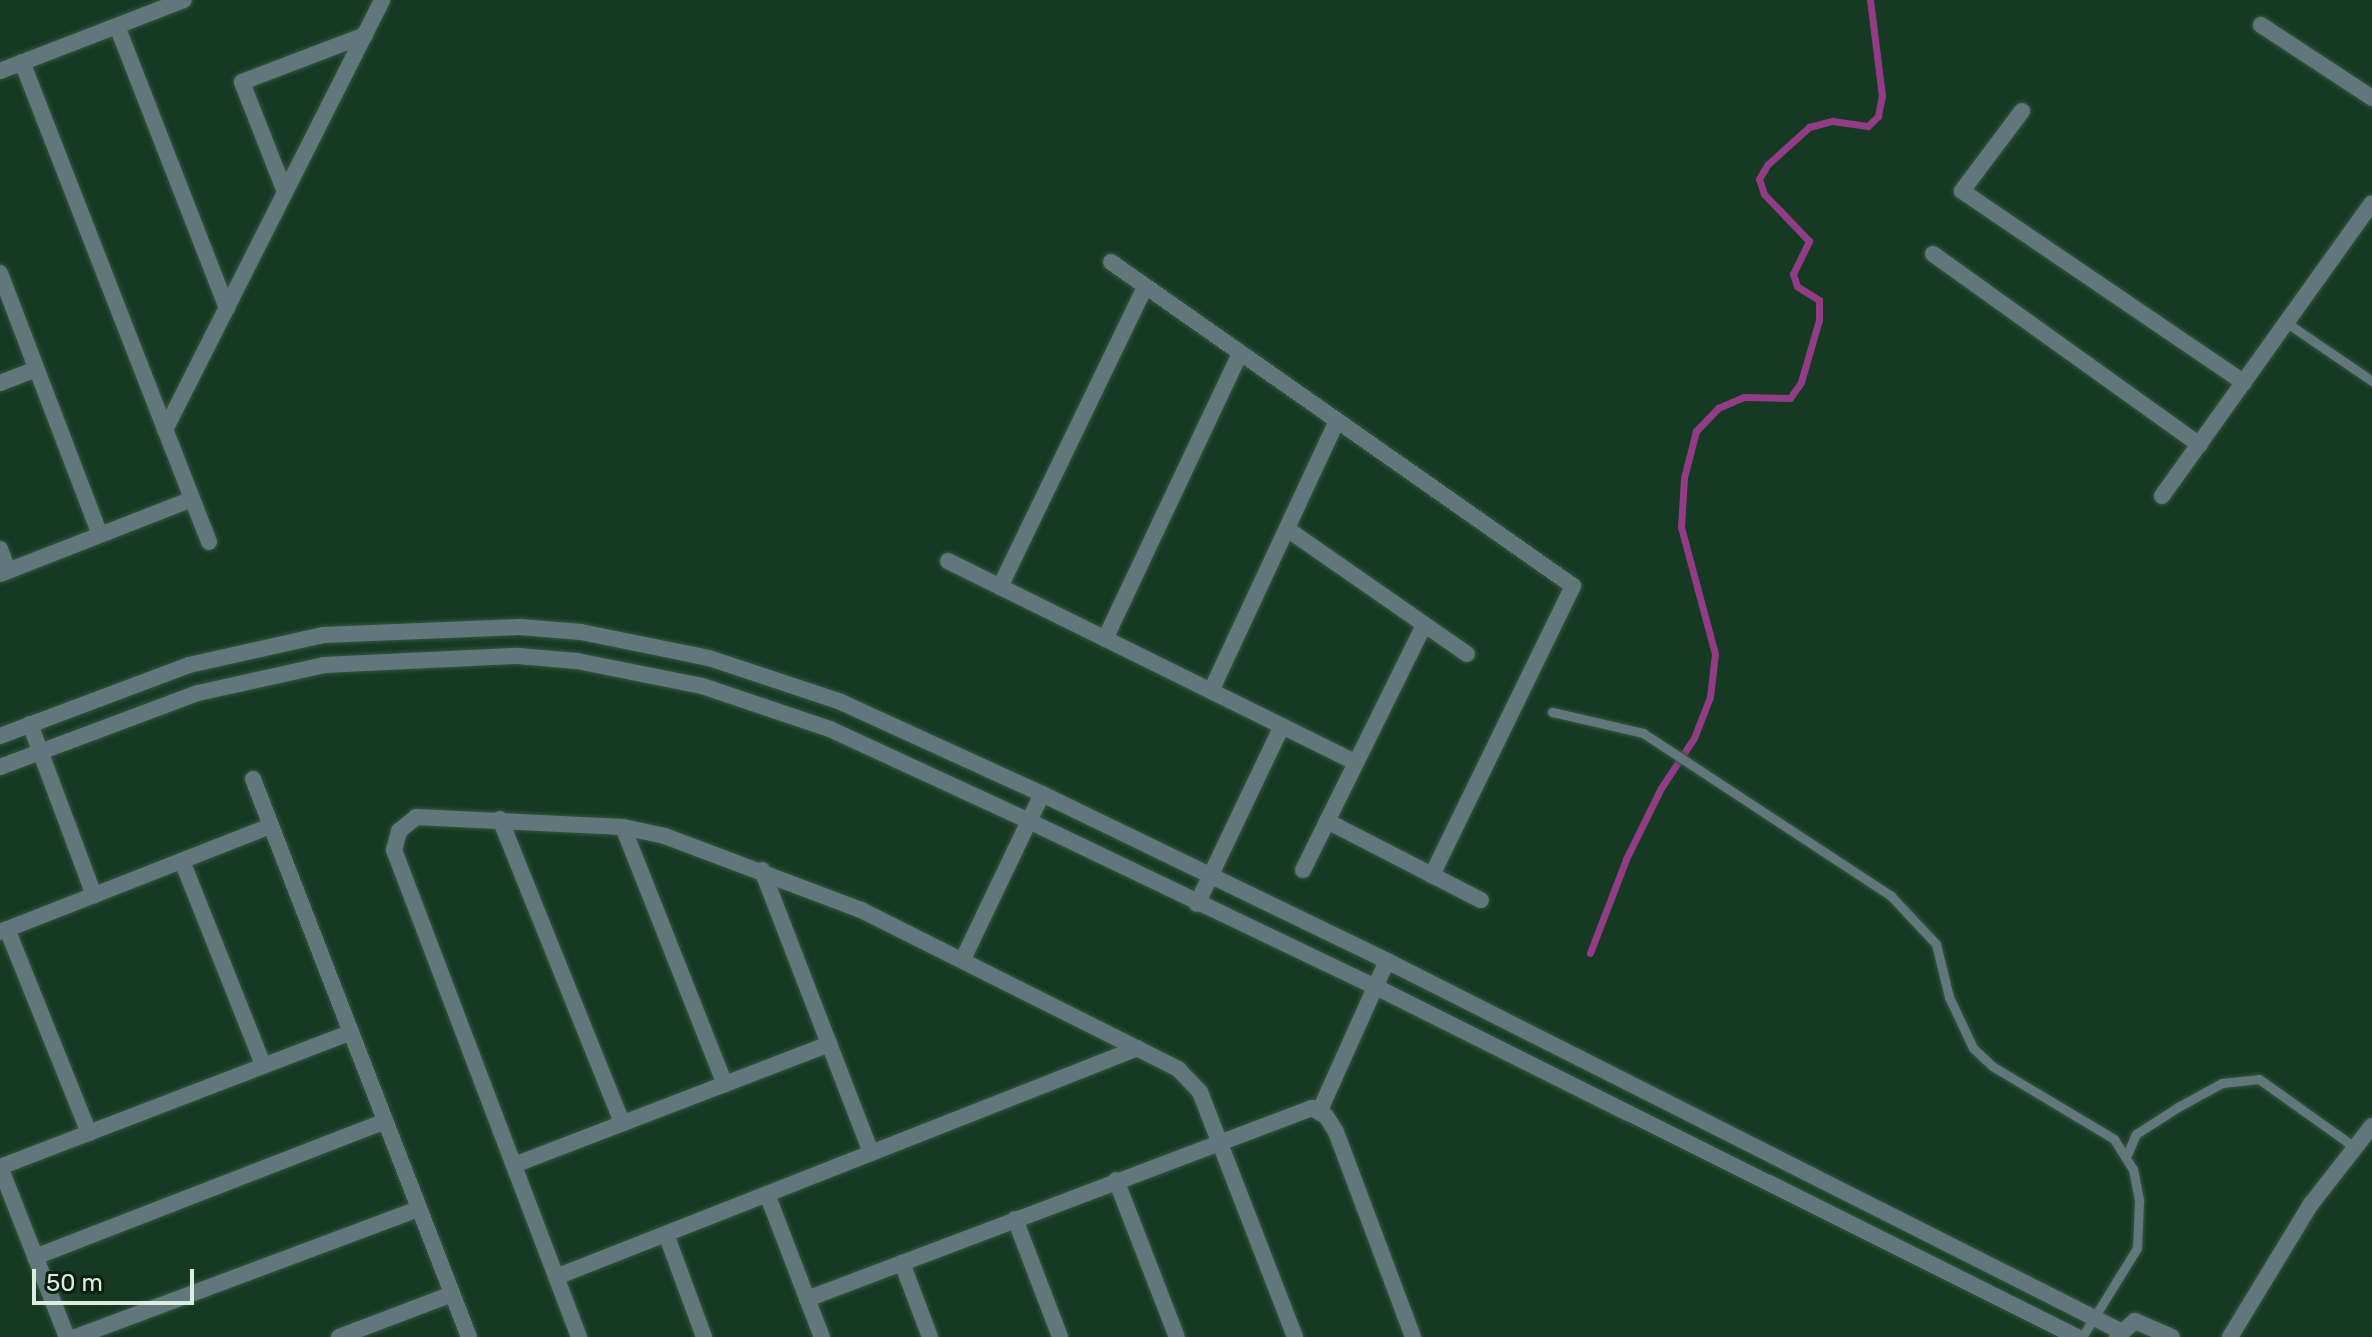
<!DOCTYPE html>
<html>
<head>
<meta charset="utf-8">
<style>
	body { margin:0 }
	#map { position:relative; width:2372px; height:1337px; overflow:hidden; background:#153923; font-family:Rubik,sans-serif }
	div>[style] { position:absolute }
	.stream>* { height:7px; margin:-3.5px; padding:0 3.5px; transform-origin:3.5px; border-radius:3.5px; background:#913c84 }
	.roads { filter:drop-shadow(0 0 2px #355641) drop-shadow(0 0 2px #355641) }
	.lane>* { height:9px; margin:-4.5px; padding:0 4.5px; transform-origin:4.5px; border-radius:4.5px; background:#62777c }
	.street>* { height:16px; margin:-8px; padding:0 8px; transform-origin:8px; border-radius:8px; background:#62777c }
	span { translate:-50% -50%; white-space:nowrap; text-align:center; line-height:1.15; -webkit-text-stroke:6px #0e1d12; paint-order:stroke }
	.scale { position:absolute; left:32px; top:1269px; width:162px; height:36px; box-sizing:border-box; border:4px solid #daeedf; border-top:0; padding-left:10px; font-size:24px; line-height:28px; white-space:nowrap; color:#daeedf; -webkit-text-stroke:6px #0e1d12; paint-order:stroke }
</style>
</head>
<body>
<div id="map">
	<div class="stream">
		<div style="left:1590px;top:953px;width:101px;rotate:-69deg"></div>
		<div style="left:1626px;top:859px;width:79px;rotate:-63.8deg"></div>
		<div style="left:1661px;top:788px;width:60px;rotate:-56.6deg"></div>
		<div style="left:1694px;top:738px;width:44px;rotate:-68.7deg"></div>
		<div style="left:1710px;top:697px;width:43px;rotate:-83.4deg"></div>
		<div style="left:1715px;top:654px;width:131px;rotate:-105deg"></div>
		<div style="left:1681px;top:527px;width:49px;rotate:-86.5deg"></div>
		<div style="left:1684px;top:478px;width:49px;rotate:-75.7deg"></div>
		<div style="left:1696px;top:431px;width:32px;rotate:-46deg"></div>
		<div style="left:1718px;top:408px;width:28px;rotate:-23deg"></div>
		<div style="left:1744px;top:397px;width:46px;rotate:1.2deg"></div>
		<div style="left:1790px;top:398px;width:19px;rotate:-55deg"></div>
		<div style="left:1801px;top:382px;width:65px;rotate:-73.8deg"></div>
		<div style="left:1819px;top:320px;width:20px;rotate:-90deg"></div>
		<div style="left:1819px;top:300px;width:26px;rotate:-148deg"></div>
		<div style="left:1797px;top:286px;width:13px;rotate:-108deg"></div>
		<div style="left:1793px;top:274px;width:37px;rotate:-64deg"></div>
		<div style="left:1809px;top:241px;width:65px;rotate:-133.8deg"></div>
		<div style="left:1764px;top:194px;width:16px;rotate:-108deg"></div>
		<div style="left:1759px;top:179px;width:16px;rotate:-60deg"></div>
		<div style="left:1767px;top:165px;width:57px;rotate:-42.1deg"></div>
		<div style="left:1809px;top:127px;width:24px;rotate:-15deg"></div>
		<div style="left:1832px;top:121px;width:36px;rotate:8deg"></div>
		<div style="left:1868px;top:126px;width:14px;rotate:-45deg"></div>
		<div style="left:1878px;top:116px;width:20px;rotate:-79deg"></div>
		<div style="left:1882px;top:96px;width:97px;rotate:-97.1deg"></div>
	</div>
	<div class="roads">
		<div class="lane">
			<div style="left:2287px;top:323px;width:103px;rotate:34.3deg"></div>
			<div style="left:1552px;top:712px;width:93px;rotate:13deg"></div>
			<div style="left:1643px;top:733px;width:297px;rotate:33.3deg"></div>
			<div style="left:1891px;top:896px;width:66px;rotate:46.8deg"></div>
			<div style="left:1936px;top:944px;width:55px;rotate:76.2deg"></div>
			<div style="left:1949px;top:997px;width:56px;rotate:64.8deg"></div>
			<div style="left:1973px;top:1048px;width:26px;rotate:43deg"></div>
			<div style="left:1992px;top:1066px;width:142px;rotate:30.9deg"></div>
			<div style="left:2114px;top:1139px;width:36px;rotate:58deg"></div>
			<div style="left:2133px;top:1169px;width:33px;rotate:79deg"></div>
			<div style="left:2139px;top:1201px;width:47px;rotate:92.4deg"></div>
			<div style="left:2137px;top:1248px;width:105px;rotate:121.7deg"></div>
			<div style="left:2127px;top:1155px;width:23px;rotate:-67deg"></div>
			<div style="left:2136px;top:1134px;width:50px;rotate:-32.7deg"></div>
			<div style="left:2178px;top:1107px;width:50px;rotate:-28.6deg"></div>
			<div style="left:2222px;top:1083px;width:37px;rotate:-6deg"></div>
			<div style="left:2259px;top:1079px;width:115px;rotate:35.5deg"></div>
		</div>
		<div class="street">
			<div style="left:2261px;top:25px;width:133px;rotate:33.3deg"></div>
			<div style="left:117px;top:26px;width:303px;rotate:68.7deg"></div>
			<div style="left:22px;top:62px;width:515px;rotate:68.71deg"></div>
			<div style="left:0;top:71px;width:197px;rotate:-21.1deg"></div>
			<div style="left:2022px;top:111px;width:100px;rotate:126.9deg"></div>
			<div style="left:1962px;top:191px;width:341px;rotate:34.2deg"></div>
			<div style="left:285px;top:192px;width:118px;rotate:-111.4deg"></div>
			<div style="left:242px;top:82px;width:132px;rotate:-20.9deg"></div>
			<div style="left:1933px;top:254px;width:328px;rotate:35.6deg"></div>
			<div style="left:1111px;top:262px;width:564px;rotate:35.04deg"></div>
			<div style="left:1573px;top:586px;width:322px;rotate:116deg"></div>
			<div style="left:0;top:273px;width:280px;rotate:69.1deg"></div>
			<div style="left:0;top:383px;width:39px;rotate:-21deg"></div>
			<div style="left:165px;top:430px;width:482px;rotate:-63.2deg"></div>
			<div style="left:2162px;top:496px;width:360px;rotate:-54.4deg"></div>
			<div style="left:1287px;top:529px;width:219px;rotate:34.8deg"></div>
			<div style="left:0;top:549px;width:23px;rotate:70deg"></div>
			<div style="left:948px;top:561px;width:455px;rotate:26.3deg"></div>
			<div style="left:0;top:574px;width:206px;rotate:-21.3deg"></div>
			<div style="left:1000px;top:587px;width:333px;rotate:-64.2deg"></div>
			<div style="left:1105px;top:639px;width:316px;rotate:-64.7deg"></div>
			<div style="left:1211px;top:691px;width:298px;rotate:-65deg"></div>
			<div style="left:30px;top:724px;width:183px;rotate:69.5deg"></div>
			<div style="left:0;top:736px;width:202px;rotate:-20.6deg"></div>
			<div style="left:189px;top:665px;width:137px;rotate:-12.6deg"></div>
			<div style="left:323px;top:635px;width:197px;rotate:-2.3deg"></div>
			<div style="left:520px;top:627px;width:61px;rotate:4.7deg"></div>
			<div style="left:581px;top:632px;width:131px;rotate:11.5deg"></div>
			<div style="left:709px;top:658px;width:139px;rotate:18.4deg"></div>
			<div style="left:841px;top:702px;width:221px;rotate:24.6deg"></div>
			<div style="left:1042px;top:794px;width:383px;rotate:25.8deg"></div>
			<div style="left:1387px;top:961px;width:821px;rotate:26.78deg"></div>
			<div style="left:0;top:767px;width:211px;rotate:-20.5deg"></div>
			<div style="left:198px;top:693px;width:129px;rotate:-12.5deg"></div>
			<div style="left:324px;top:665px;width:194px;rotate:-2.7deg"></div>
			<div style="left:518px;top:656px;width:59px;rotate:4.8deg"></div>
			<div style="left:577px;top:661px;width:127px;rotate:11.3deg"></div>
			<div style="left:702px;top:686px;width:135px;rotate:18.6deg"></div>
			<div style="left:830px;top:729px;width:219px;rotate:24.8deg"></div>
			<div style="left:1029px;top:821px;width:385px;rotate:25.6deg"></div>
			<div style="left:1376px;top:987px;width:784px;rotate:26.53deg"></div>
			<div style="left:253px;top:779px;width:598px;rotate:68.84deg"></div>
			<div style="left:500px;top:819px;width:328px;rotate:68.1deg"></div>
			<div style="left:1327px;top:821px;width:173px;rotate:27.2deg"></div>
			<div style="left:623px;top:827px;width:277px;rotate:68.4deg"></div>
			<div style="left:182px;top:861px;width:219px;rotate:68.3deg"></div>
			<div style="left:762px;top:870px;width:302px;rotate:68.9deg"></div>
			<div style="left:1303px;top:870px;width:273px;rotate:-63.7deg"></div>
			<div style="left:1197px;top:904px;width:197px;rotate:-64.5deg"></div>
			<div style="left:7px;top:929px;width:220px;rotate:68.1deg"></div>
			<div style="left:0;top:932px;width:291px;rotate:-21.4deg"></div>
			<div style="left:963px;top:959px;width:183px;rotate:-64.4deg"></div>
			<div style="left:1320px;top:1110px;width:163px;rotate:-65.8deg"></div>
			<div style="left:514px;top:1165px;width:338px;rotate:-21deg"></div>
			<div style="left:0;top:1167px;width:376px;rotate:-21deg"></div>
			<div style="left:0;top:1167px;width:183px;rotate:68.5deg"></div>
			<div style="left:1116px;top:1180px;width:168px;rotate:68.8deg"></div>
			<div style="left:767px;top:1194px;width:153px;rotate:69deg"></div>
			<div style="left:1015px;top:1219px;width:126px;rotate:69.1deg"></div>
			<div style="left:666px;top:1234px;width:110px;rotate:69.7deg"></div>
			<div style="left:35px;top:1257px;width:375px;rotate:-21.2deg"></div>
			<div style="left:902px;top:1263px;width:79px;rotate:69.3deg"></div>
			<div style="left:556px;top:1277px;width:625px;rotate:-21.48deg"></div>
			<div style="left:807px;top:1299px;width:540px;rotate:-20.72deg"></div>
			<div style="left:1312px;top:1108px;width:16px;rotate:30deg"></div>
			<div style="left:1326px;top:1116px;width:19px;rotate:58deg"></div>
			<div style="left:1336px;top:1132px;width:219px;rotate:69.4deg"></div>
			<div style="left:76px;top:1337px;width:366px;rotate:-20.5deg"></div>
			<div style="left:339px;top:1337px;width:121px;rotate:-20.8deg"></div>
			<div style="left:579px;top:1337px;width:521px;rotate:-110.8deg"></div>
			<div style="left:394px;top:850px;width:20px;rotate:-75deg"></div>
			<div style="left:399px;top:831px;width:22px;rotate:-39deg"></div>
			<div style="left:416px;top:817px;width:207px;rotate:2.8deg"></div>
			<div style="left:623px;top:827px;width:43px;rotate:12.1deg"></div>
			<div style="left:665px;top:836px;width:210px;rotate:20.7deg"></div>
			<div style="left:861px;top:910px;width:355px;rotate:26.6deg"></div>
			<div style="left:1178px;top:1069px;width:32px;rotate:46deg"></div>
			<div style="left:1200px;top:1092px;width:263px;rotate:68.8deg"></div>
			<div style="left:2117px;top:1337px;width:24px;rotate:-42deg"></div>
			<div style="left:2135px;top:1321px;width:40px;rotate:23.4deg"></div>
			<div style="left:2230px;top:1337px;width:156px;rotate:-58.7deg"></div>
			<div style="left:2311px;top:1204px;width:99px;rotate:-52deg"></div>
		</div>
	</div>
	<div class="scale">50 m</div>
</div>
</body>
</html>
